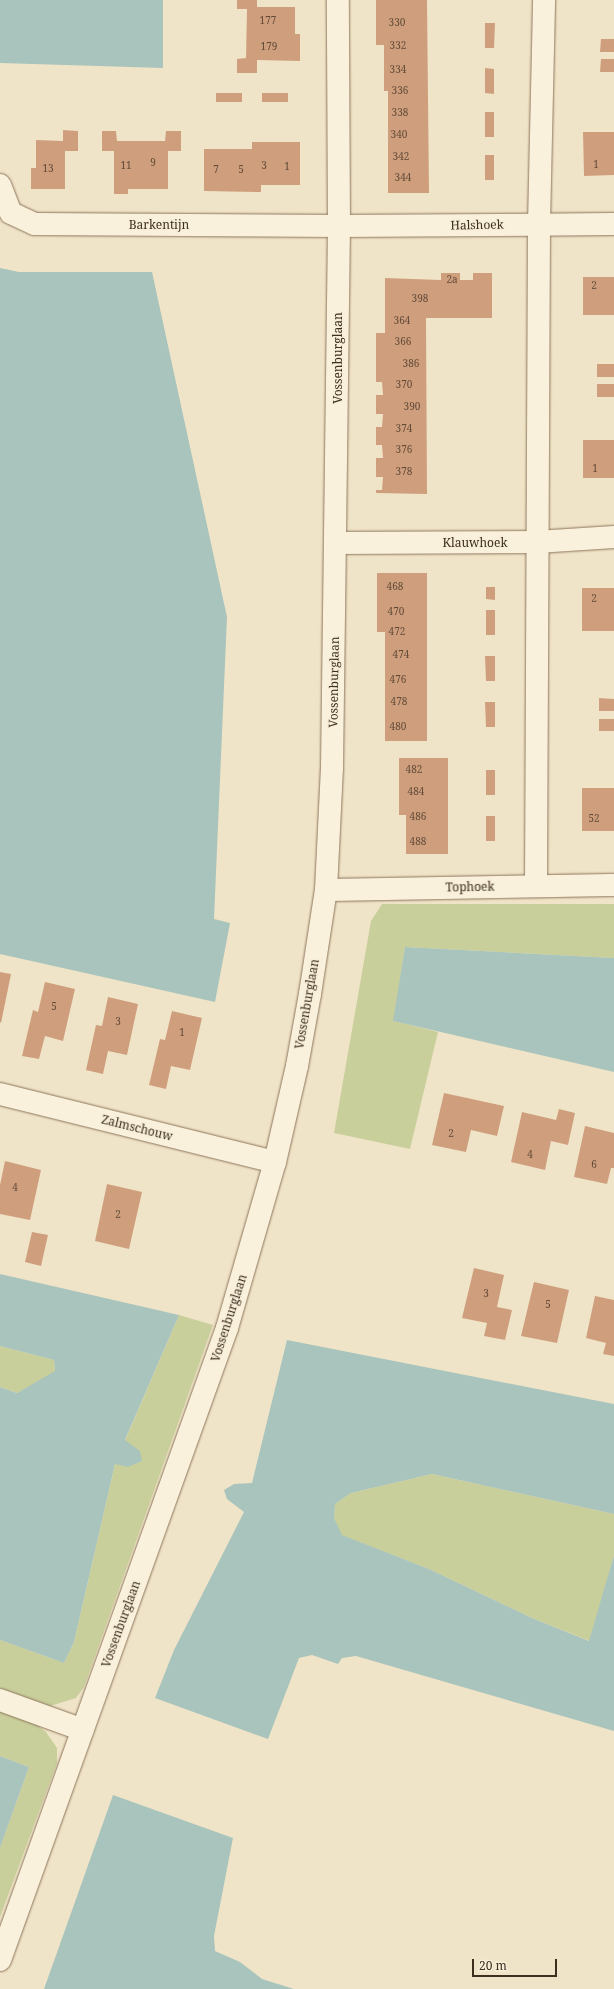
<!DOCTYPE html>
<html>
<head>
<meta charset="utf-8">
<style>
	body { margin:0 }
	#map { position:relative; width:614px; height:1989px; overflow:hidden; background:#f0e4c8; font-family:"Noto Serif",serif }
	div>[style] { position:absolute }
	.green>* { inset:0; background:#c9cf9b }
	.water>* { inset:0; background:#a9c4bc }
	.building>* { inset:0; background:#cf9f7d }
	.roads { filter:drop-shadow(0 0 1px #8d765c) drop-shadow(0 0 1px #8d765c) }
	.street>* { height:22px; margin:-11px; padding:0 11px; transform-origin:11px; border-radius:11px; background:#faf1dc }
	.secondary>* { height:22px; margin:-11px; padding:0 11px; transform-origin:11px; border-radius:11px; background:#faf1dc }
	span { translate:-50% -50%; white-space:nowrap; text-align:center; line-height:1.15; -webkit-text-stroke:3px #f7eed8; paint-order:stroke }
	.number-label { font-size:10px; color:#624a37 }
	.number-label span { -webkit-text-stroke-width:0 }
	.street-label { font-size:12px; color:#3d2e20 }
	.scale { position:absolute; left:472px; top:1959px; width:85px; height:18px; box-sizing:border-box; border:2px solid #3d2e20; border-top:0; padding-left:5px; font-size:12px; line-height:14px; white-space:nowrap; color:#3d2e20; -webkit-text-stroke:3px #f7eed8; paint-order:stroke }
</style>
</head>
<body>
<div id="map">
	<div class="green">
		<div style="clip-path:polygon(382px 904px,614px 904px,614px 958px,405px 947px,394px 1021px,438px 1032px,410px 1149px,334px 1133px,371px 921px)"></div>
		<div style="clip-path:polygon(179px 1315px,213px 1325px,84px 1687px,76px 1698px,50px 1706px,0 1688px,0 1640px,64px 1663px,74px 1642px,115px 1464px)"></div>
		<div style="clip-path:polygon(0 1346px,54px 1360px,55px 1372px,17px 1393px,0 1387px)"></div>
		<div style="clip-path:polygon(432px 1474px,614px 1514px,614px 1555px,590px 1641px,532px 1618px,429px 1569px,341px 1535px,334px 1518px,335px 1504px,351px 1493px)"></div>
		<div style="clip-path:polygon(0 1711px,36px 1724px,46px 1732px,57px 1748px,57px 1763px,0 1917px,0 1848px,29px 1767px,0 1756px)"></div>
	</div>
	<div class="water">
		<div style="clip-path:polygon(0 0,163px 0,163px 68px,0 63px)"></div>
		<div style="clip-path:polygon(0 268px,19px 272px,152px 272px,227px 617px,214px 919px,230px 923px,215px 1002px,0 954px)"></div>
		<div style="clip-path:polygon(405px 947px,614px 958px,614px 1072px,393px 1021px)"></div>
		<div style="clip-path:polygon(0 1274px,179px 1315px,125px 1440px,140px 1451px,142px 1461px,128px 1467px,115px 1464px,74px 1642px,64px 1663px,0 1640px,0 1387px,17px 1393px,55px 1371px,54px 1360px,0 1346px)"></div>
		<div style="clip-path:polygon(287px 1340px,614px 1404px,614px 1514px,432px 1474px,351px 1493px,335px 1504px,334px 1518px,342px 1535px,429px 1569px,532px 1618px,589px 1641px,614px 1555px,614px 1731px,356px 1656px,342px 1658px,338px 1664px,312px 1655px,299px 1658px,268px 1739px,155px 1698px,174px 1650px,244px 1512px,227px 1499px,224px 1490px,234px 1484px,252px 1483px)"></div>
		<div style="clip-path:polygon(0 1756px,29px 1767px,0 1848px)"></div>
		<div style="clip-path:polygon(113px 1795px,233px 1838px,214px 1936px,215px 1951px,240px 1962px,262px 1979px,294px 1989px,44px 1989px)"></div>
	</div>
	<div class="building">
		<div style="clip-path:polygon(237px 0,257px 0,257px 7px,295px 7px,295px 34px,300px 34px,300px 61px,257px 60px,257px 73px,237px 73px,237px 59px,246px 58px,247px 9px,237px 9px)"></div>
		<div style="clip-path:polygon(376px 0,427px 0,429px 193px,388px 193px,388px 91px,384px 91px,384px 45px,376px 45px)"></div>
		<div style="clip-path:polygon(485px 23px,495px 23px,494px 48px,485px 48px)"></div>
		<div style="clip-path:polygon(601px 39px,614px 39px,614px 52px,600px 52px)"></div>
		<div style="clip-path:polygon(601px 59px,614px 59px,614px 72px,600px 72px)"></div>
		<div style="clip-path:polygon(485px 68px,494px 69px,494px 94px,485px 93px)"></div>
		<div style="clip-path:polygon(216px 93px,242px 93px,242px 102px,216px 102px)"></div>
		<div style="clip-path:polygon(262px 93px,288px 93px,288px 102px,262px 102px)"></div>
		<div style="clip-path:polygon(485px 112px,494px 112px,494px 137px,485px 137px)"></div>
		<div style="clip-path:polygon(63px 130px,78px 131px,78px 151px,65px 151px,65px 189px,31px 189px,31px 168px,36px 168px,36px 140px,63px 141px)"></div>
		<div style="clip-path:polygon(102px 131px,116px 131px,117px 141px,165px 141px,166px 131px,181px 131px,181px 151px,168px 151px,168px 189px,128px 189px,128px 194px,114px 194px,114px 151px,102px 151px)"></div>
		<div style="clip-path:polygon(583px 132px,614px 132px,614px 175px,584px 176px)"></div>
		<div style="clip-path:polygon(252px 142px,300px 142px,300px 185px,261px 185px,261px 192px,204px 191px,204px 149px,252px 149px)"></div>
		<div style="clip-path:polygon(485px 155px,494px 155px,494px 180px,485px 180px)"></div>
		<div style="clip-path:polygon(441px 273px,460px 273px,460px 280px,473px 280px,473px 273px,492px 273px,492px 318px,426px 318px,427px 494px,376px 493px,376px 490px,382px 490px,383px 477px,376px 477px,376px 458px,383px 458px,382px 445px,376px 445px,376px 427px,382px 427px,383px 414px,376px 414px,376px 395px,383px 395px,382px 382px,376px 382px,376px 333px,385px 333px,385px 278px,441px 280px)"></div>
		<div style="clip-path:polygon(583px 277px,614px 277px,614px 315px,583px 315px)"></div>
		<div style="clip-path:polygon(597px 364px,614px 364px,614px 377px,597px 377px)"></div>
		<div style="clip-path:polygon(597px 384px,614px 384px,614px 397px,597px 397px)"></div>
		<div style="clip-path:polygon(583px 440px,614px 440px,614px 478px,583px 478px)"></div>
		<div style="clip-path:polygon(377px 573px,427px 573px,427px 741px,385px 741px,385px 632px,377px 632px)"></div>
		<div style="clip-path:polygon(486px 587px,495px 587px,495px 600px,486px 599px)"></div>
		<div style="clip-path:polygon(582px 588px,614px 588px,614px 631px,582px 631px)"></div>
		<div style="clip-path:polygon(486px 610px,495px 610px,495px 635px,486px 635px)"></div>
		<div style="clip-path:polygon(485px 656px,495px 656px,495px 681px,486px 681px)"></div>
		<div style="clip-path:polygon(599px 698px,614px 699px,614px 711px,599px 711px)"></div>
		<div style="clip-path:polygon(485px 702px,495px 702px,495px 727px,486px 727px)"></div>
		<div style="clip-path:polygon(599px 719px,614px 719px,614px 731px,599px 731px)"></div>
		<div style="clip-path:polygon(399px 758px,448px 758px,448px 854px,406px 854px,406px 815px,399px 815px)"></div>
		<div style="clip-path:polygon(486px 770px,495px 770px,495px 795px,486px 795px)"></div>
		<div style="clip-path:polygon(582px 788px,614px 788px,614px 831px,582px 831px)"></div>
		<div style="clip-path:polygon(486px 816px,495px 816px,495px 841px,486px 841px)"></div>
		<div style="clip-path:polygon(0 972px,11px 974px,1px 1023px,0 1022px)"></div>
		<div style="clip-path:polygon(45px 982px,75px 989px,63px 1041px,45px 1036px,39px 1059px,22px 1056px,33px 1010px,38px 1012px)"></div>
		<div style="clip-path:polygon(108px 997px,138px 1004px,127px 1055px,108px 1051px,103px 1074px,86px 1070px,96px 1025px,102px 1026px)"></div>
		<div style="clip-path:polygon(172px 1011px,202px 1018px,190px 1070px,171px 1066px,166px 1089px,149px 1085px,160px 1039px,165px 1040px)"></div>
		<div style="clip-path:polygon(444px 1093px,504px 1106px,497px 1136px,471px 1130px,466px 1152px,432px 1145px)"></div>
		<div style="clip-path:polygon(559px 1109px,575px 1113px,568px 1145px,551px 1141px,545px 1170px,511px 1162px,522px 1112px,556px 1120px)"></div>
		<div style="clip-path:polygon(585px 1126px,614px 1133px,614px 1168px,611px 1168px,607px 1184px,574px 1177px)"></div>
		<div style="clip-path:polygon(5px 1161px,41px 1170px,30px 1220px,0 1214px,0 1185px)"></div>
		<div style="clip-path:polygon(107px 1184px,142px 1192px,129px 1249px,95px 1241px)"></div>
		<div style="clip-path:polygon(32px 1232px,48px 1235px,41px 1266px,25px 1262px)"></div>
		<div style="clip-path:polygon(474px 1268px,504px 1275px,497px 1307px,512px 1310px,505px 1340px,484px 1336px,487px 1323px,462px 1318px)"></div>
		<div style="clip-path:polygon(534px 1282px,569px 1290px,557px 1343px,521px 1336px)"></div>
		<div style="clip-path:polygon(595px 1296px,614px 1300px,614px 1356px,603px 1354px,606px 1343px,586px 1338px)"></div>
	</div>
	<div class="roads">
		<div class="street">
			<div style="left:0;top:185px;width:30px;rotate:69deg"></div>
			<div style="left:11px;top:213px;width:26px;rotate:25deg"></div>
			<div style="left:35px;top:224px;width:304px;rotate:0.4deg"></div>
			<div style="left:339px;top:226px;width:275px;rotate:-0.4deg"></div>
			<div style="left:337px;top:543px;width:200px;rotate:-0.3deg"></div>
			<div style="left:537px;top:542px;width:77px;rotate:-3.7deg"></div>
			<div style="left:536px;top:886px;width:662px;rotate:-89.74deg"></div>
			<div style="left:539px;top:224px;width:224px;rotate:-88.7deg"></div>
			<div style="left:326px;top:890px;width:288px;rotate:-1deg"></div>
			<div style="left:0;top:1094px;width:283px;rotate:13.9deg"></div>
			<div style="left:0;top:1700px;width:88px;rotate:19.9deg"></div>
		</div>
		<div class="secondary">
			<div style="left:0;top:1960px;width:672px;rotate:-70.24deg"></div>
			<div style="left:227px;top:1328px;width:173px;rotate:-73.9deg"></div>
			<div style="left:275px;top:1162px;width:98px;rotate:-77.1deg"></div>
			<div style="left:297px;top:1066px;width:73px;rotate:-79.8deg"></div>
			<div style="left:310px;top:994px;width:105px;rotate:-81.3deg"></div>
			<div style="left:326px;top:890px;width:122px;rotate:-87.2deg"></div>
			<div style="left:332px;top:768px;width:542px;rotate:-89.26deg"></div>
			<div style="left:339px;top:226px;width:226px;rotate:-90.3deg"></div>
		</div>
	</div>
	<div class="number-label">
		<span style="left:268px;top:21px">177</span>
		<span style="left:397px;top:23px">330</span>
		<span style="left:398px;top:46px">332</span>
		<span style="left:269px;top:47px">179</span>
		<span style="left:398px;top:70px">334</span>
		<span style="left:400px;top:91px">336</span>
		<span style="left:400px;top:113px">338</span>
		<span style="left:399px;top:135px">340</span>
		<span style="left:401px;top:157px">342</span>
		<span style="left:153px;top:163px">9</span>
		<span style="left:596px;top:165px">1</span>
		<span style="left:126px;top:166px">11</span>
		<span style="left:264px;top:166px">3</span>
		<span style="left:287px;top:167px">1</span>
		<span style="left:48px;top:169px">13</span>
		<span style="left:216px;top:170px">7</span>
		<span style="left:241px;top:170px">5</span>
		<span style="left:403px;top:178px">344</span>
		<span style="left:452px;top:280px">2a</span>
		<span style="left:594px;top:286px">2</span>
		<span style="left:420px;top:299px">398</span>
		<span style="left:402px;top:321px">364</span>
		<span style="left:403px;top:342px">366</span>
		<span style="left:411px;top:364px">386</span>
		<span style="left:404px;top:385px">370</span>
		<span style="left:412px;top:407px">390</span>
		<span style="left:404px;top:429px">374</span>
		<span style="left:404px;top:450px">376</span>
		<span style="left:595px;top:469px">1</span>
		<span style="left:404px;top:472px">378</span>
		<span style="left:395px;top:587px">468</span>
		<span style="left:594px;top:599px">2</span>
		<span style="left:396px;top:612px">470</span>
		<span style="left:397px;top:632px">472</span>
		<span style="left:401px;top:655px">474</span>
		<span style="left:398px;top:680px">476</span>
		<span style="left:399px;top:702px">478</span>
		<span style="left:398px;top:727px">480</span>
		<span style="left:414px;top:770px">482</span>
		<span style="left:416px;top:792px">484</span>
		<span style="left:418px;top:817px">486</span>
		<span style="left:594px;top:819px">52</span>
		<span style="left:418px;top:842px">488</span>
		<span style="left:54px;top:1007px">5</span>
		<span style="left:118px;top:1022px">3</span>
		<span style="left:182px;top:1033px">1</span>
		<span style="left:451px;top:1134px">2</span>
		<span style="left:530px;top:1155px">4</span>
		<span style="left:594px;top:1165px">6</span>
		<span style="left:15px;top:1188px">4</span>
		<span style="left:118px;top:1215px">2</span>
		<span style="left:486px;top:1294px">3</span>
		<span style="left:548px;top:1305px">5</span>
	</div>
	<div class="street-label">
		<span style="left:159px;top:225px">Barkentijn</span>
		<span style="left:477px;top:225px;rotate:-1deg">Halshoek</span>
		<span style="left:338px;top:358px;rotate:-90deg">Vossenburglaan</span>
		<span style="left:475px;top:543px">Klauwhoek</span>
		<span style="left:334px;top:682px;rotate:-89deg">Vossenburglaan</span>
		<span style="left:470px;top:887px;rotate:-1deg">Tophoek</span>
		<span style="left:307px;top:1004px;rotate:-80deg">Vossenburglaan</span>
		<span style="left:137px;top:1128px;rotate:14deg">Zalmschouw</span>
		<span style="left:229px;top:1318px;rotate:-72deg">Vossenburglaan</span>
		<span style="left:121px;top:1624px;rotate:-70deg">Vossenburglaan</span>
	</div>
	<div class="scale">20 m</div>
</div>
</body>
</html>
